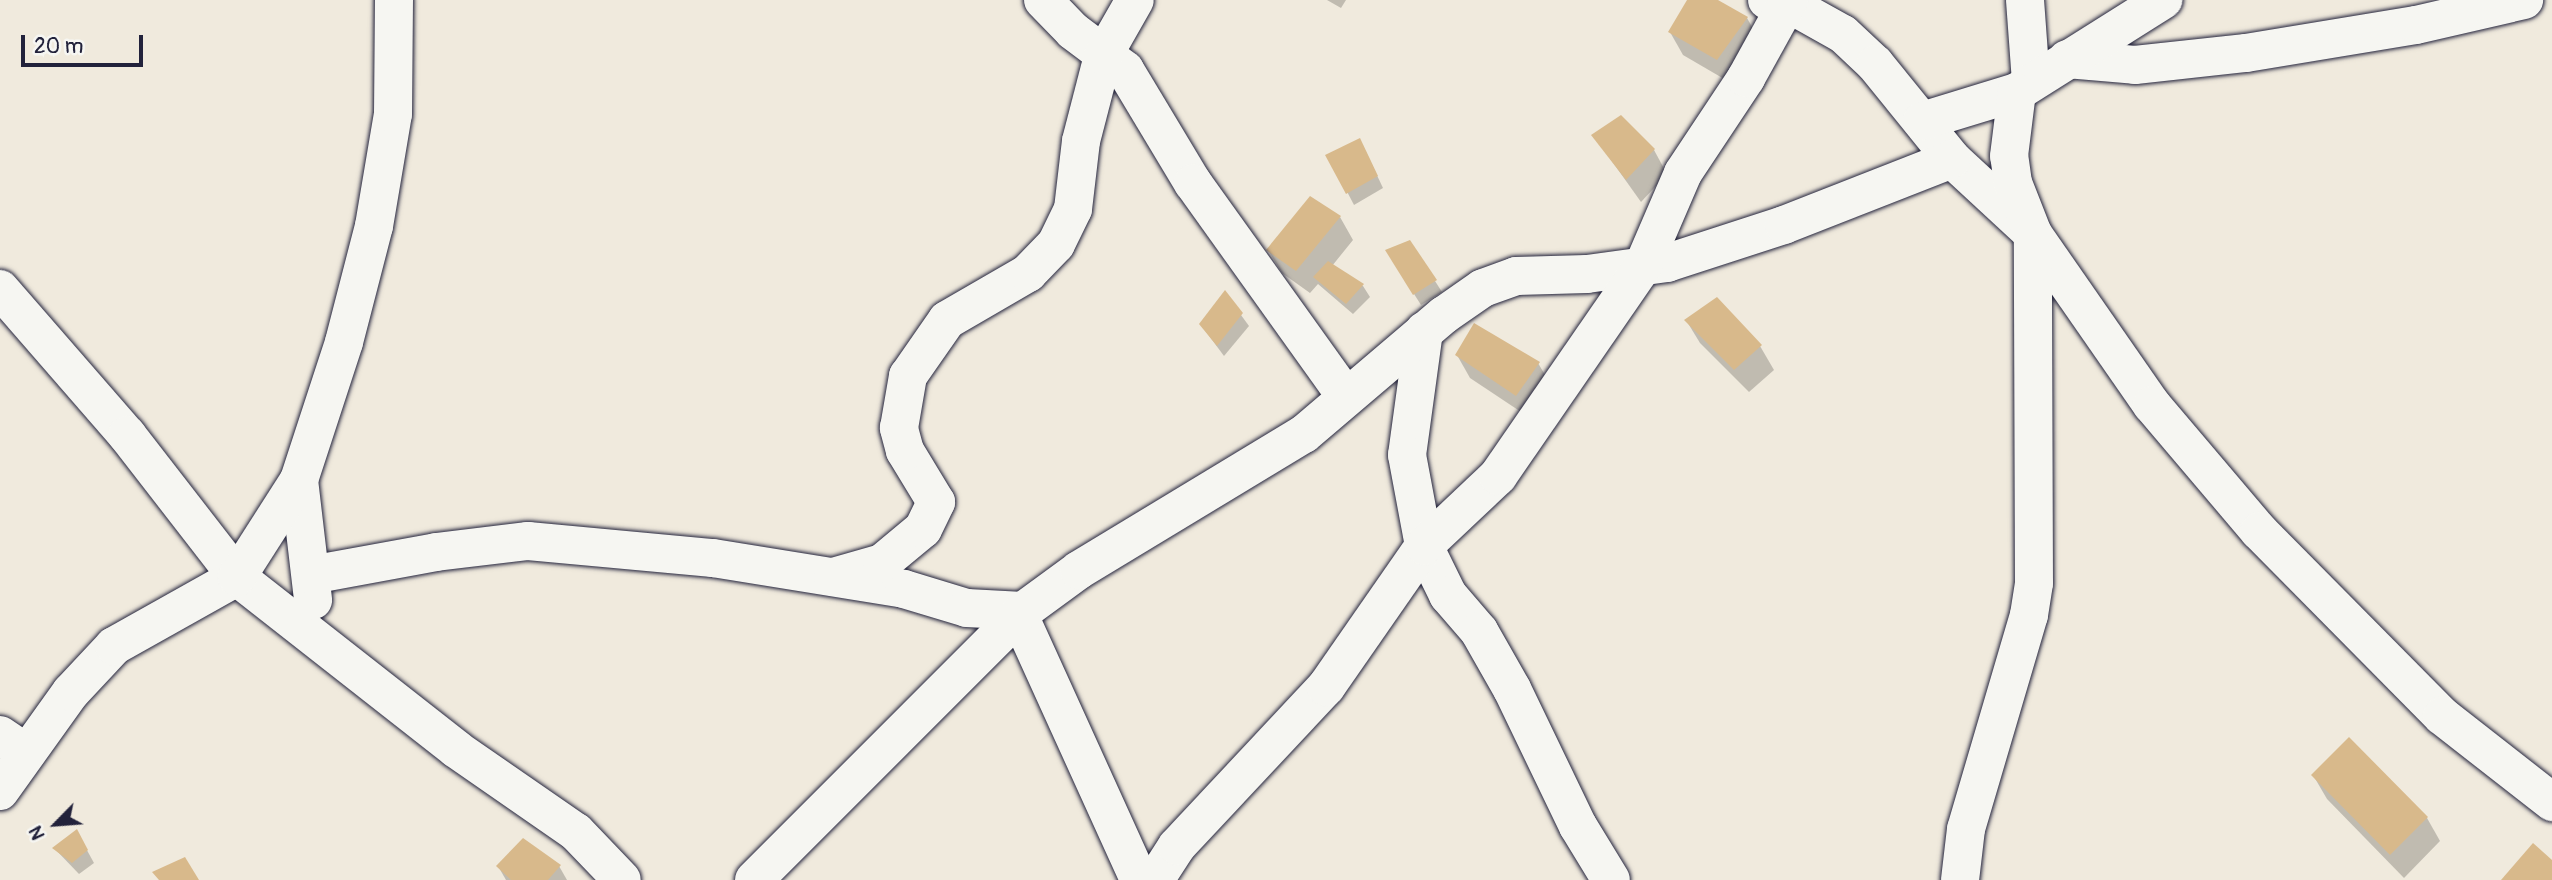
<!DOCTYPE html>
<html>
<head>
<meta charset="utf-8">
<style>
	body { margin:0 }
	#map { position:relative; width:2552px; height:880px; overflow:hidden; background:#f0eadd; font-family:Pangolin,sans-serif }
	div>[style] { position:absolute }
	.shadow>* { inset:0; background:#0003 }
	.building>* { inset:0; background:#d8b98b }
	.roads { filter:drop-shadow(0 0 2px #22223b) drop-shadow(0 0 2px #22223b) }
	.minor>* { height:38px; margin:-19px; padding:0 19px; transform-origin:19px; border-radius:19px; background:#f6f6f2 }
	span { translate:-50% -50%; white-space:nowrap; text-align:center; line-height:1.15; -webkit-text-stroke:5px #f6f6f2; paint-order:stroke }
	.north { position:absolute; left:21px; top:789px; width:70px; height:70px; -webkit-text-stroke:5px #f6f6f2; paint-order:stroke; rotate:245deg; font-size:19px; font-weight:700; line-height:28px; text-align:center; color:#22223b }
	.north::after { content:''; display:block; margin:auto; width:24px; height:32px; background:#22223b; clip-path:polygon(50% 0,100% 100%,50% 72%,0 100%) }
	.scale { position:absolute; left:21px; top:35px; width:122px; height:32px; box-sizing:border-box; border:4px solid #22223b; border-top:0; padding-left:9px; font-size:21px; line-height:24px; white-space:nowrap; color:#22223b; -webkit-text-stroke:5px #f6f6f2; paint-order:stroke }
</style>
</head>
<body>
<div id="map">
	<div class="shadow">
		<div style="clip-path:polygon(1327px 0,1346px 0,1341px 8px)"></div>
		<div style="clip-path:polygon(1689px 0,1714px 0,1747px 18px,1760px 41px,1731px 83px,1683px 55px,1670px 32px)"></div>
		<div style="clip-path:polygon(1620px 117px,1654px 150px,1667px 174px,1641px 202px,1594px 136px)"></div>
		<div style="clip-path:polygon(1366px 152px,1383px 188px,1354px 205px,1328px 155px)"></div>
		<div style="clip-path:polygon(1340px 217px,1353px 240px,1332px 266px,1363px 286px,1370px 297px,1353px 314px,1318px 284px,1310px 293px,1282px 273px,1268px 250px)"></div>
		<div style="clip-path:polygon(1387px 251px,1435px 281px,1442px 292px,1421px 305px)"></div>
		<div style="clip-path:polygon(1225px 293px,1249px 326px,1224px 356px,1201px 325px)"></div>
		<div style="clip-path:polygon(1686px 320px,1760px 346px,1774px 370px,1749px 392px,1700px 343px)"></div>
		<div style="clip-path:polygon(1457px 355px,1538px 363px,1552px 387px,1530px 418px,1470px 378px)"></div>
		<div style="clip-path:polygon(2313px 775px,2427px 818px,2440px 841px,2404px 878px,2327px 799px)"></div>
		<div style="clip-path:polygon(77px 832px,94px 863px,79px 874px,54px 848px)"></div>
		<div style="clip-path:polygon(498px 866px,559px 866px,567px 880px,506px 880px)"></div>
	</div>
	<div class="building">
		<div style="clip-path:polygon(1687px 0,1718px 0,1748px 17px,1717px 60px,1668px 32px)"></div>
		<div style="clip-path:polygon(1621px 115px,1655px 149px,1626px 180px,1591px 135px)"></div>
		<div style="clip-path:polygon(1360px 138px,1378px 176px,1346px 194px,1325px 155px)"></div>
		<div style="clip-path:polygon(1310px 196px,1341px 216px,1296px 271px,1266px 250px)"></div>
		<div style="clip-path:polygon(1410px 240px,1437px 280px,1413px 295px,1385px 250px)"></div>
		<div style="clip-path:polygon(1328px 261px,1364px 284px,1346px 304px,1313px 277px)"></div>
		<div style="clip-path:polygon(1225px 290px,1243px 313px,1217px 346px,1199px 324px)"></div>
		<div style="clip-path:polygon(1717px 297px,1762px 345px,1734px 370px,1684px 320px)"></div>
		<div style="clip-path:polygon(1474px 323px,1540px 362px,1516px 396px,1455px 355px)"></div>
		<div style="clip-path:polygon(2349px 737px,2428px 817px,2390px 855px,2311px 775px)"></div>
		<div style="clip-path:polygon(77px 829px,88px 850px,72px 863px,52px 848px)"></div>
		<div style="clip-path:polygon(523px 838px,561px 865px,548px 880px,511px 880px,496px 866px)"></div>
		<div style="clip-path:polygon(2533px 843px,2552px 860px,2552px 880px,2501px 880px)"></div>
		<div style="clip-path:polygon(185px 857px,199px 880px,159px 880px,152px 872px)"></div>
	</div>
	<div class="roads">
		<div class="minor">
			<div style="left:1043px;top:0;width:43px;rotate:45.9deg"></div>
			<div style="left:1073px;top:31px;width:65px;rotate:36.9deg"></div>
			<div style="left:1125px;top:70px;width:132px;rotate:59deg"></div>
			<div style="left:1193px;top:183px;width:263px;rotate:54.4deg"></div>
			<div style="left:1767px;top:0;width:19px;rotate:36deg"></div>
			<div style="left:1782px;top:11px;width:16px;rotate:-7deg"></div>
			<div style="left:1798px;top:9px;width:51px;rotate:29.1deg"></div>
			<div style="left:1843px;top:34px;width:44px;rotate:43.2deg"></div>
			<div style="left:1875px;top:64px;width:122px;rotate:51deg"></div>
			<div style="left:1952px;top:159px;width:110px;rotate:42.8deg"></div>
			<div style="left:2033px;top:234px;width:208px;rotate:55.2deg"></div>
			<div style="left:2152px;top:405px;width:165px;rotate:49.7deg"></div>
			<div style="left:2259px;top:531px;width:260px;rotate:45.3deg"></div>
			<div style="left:2442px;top:716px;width:140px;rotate:38deg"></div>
			<div style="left:2025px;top:0;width:81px;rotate:85.8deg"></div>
			<div style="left:2067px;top:59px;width:68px;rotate:5deg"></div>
			<div style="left:2135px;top:65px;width:112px;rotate:-6.2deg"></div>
			<div style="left:2246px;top:53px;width:172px;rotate:-9.4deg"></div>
			<div style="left:2416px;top:25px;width:111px;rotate:-13deg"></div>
			<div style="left:1922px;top:121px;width:99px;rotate:-17deg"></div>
			<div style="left:2017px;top:92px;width:173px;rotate:-32.2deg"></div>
			<div style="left:0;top:289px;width:194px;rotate:49deg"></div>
			<div style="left:127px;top:435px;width:180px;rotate:52.2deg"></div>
			<div style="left:237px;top:577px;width:278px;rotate:38.1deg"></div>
			<div style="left:456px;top:749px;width:146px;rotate:34.7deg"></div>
			<div style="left:576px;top:832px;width:66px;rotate:46.2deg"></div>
			<div style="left:1424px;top:331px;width:125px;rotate:97.8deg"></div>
			<div style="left:1407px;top:455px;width:93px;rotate:79.4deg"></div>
			<div style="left:1424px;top:546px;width:55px;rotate:63.9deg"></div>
			<div style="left:1448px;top:595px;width:48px;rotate:49.3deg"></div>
			<div style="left:1479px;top:631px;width:67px;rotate:60.4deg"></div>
			<div style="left:1512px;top:689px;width:152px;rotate:64.3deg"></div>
			<div style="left:1578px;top:826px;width:63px;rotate:58.6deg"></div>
			<div style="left:299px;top:480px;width:121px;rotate:83.3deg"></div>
			<div style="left:311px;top:575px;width:127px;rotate:-10.4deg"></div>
			<div style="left:436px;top:552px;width:93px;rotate:-6.8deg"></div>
			<div style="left:528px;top:541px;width:186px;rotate:5.3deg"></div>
			<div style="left:713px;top:558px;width:193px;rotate:9.2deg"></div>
			<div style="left:904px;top:589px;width:66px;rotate:16.8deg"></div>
			<div style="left:967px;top:608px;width:56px;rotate:3.1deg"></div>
			<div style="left:833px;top:577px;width:51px;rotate:-15.9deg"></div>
			<div style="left:882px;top:563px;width:53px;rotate:-39.7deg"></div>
			<div style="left:923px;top:529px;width:30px;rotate:-64deg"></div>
			<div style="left:936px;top:502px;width:60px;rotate:-121.3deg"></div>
			<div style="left:905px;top:451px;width:24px;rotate:-105deg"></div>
			<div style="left:899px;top:428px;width:53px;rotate:-80.2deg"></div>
			<div style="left:908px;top:376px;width:68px;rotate:-55.1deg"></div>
			<div style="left:947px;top:320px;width:94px;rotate:-30.1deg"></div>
			<div style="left:1028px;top:273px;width:40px;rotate:-46deg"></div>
			<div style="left:1056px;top:244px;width:39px;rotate:-64deg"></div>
			<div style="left:1073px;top:209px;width:68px;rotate:-83.3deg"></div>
			<div style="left:1081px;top:141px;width:88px;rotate:-75.5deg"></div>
			<div style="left:1103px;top:56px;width:64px;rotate:-60.3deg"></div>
			<div style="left:1019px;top:615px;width:291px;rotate:65.6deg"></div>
			<div style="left:0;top:735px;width:32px;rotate:34deg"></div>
			<div style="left:0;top:791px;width:122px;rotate:-54.4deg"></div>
			<div style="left:71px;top:692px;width:63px;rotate:-46.9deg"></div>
			<div style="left:114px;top:646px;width:141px;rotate:-29.3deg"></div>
			<div style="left:237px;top:577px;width:115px;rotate:-57.4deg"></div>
			<div style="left:299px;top:480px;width:145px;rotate:-71.9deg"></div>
			<div style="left:344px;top:342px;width:120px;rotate:-75.5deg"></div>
			<div style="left:374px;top:226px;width:114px;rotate:-80.4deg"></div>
			<div style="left:393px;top:114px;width:114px;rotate:-89.5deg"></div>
			<div style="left:754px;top:880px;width:380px;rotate:-45deg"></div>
			<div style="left:1023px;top:611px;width:69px;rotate:-36.2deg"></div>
			<div style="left:1079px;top:570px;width:263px;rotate:-31.2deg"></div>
			<div style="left:1304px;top:434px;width:184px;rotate:-40.4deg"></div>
			<div style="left:1444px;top:315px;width:47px;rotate:-34.7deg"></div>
			<div style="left:1483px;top:288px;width:35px;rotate:-20deg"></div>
			<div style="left:1516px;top:276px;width:71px;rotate:-1.6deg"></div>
			<div style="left:1587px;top:274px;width:81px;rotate:-7.8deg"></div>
			<div style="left:1667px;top:263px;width:123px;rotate:-18deg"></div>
			<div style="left:1784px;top:225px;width:180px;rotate:-21.4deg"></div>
			<div style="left:1155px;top:880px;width:40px;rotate:-57.1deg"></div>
			<div style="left:1177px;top:846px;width:218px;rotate:-46.9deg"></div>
			<div style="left:1326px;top:687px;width:172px;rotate:-55.2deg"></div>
			<div style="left:1424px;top:546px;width:102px;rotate:-43.4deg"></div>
			<div style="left:1498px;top:476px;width:255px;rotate:-55.4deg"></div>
			<div style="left:1643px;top:266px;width:101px;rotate:-66.7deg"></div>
			<div style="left:1683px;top:173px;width:114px;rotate:-56.4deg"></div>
			<div style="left:1746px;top:78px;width:89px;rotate:-61.1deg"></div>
			<div style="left:1960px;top:880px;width:51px;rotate:-83.3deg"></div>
			<div style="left:1966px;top:829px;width:223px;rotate:-73.6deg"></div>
			<div style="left:2029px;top:615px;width:32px;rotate:-81deg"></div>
			<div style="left:2034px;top:583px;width:349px;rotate:-90.2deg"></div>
			<div style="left:2033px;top:234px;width:55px;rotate:-111.4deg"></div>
			<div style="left:2013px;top:183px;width:27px;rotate:-98deg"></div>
			<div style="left:2009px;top:156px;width:64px;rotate:-82.9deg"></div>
		</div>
	</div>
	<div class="north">N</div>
	<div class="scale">20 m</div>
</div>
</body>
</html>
